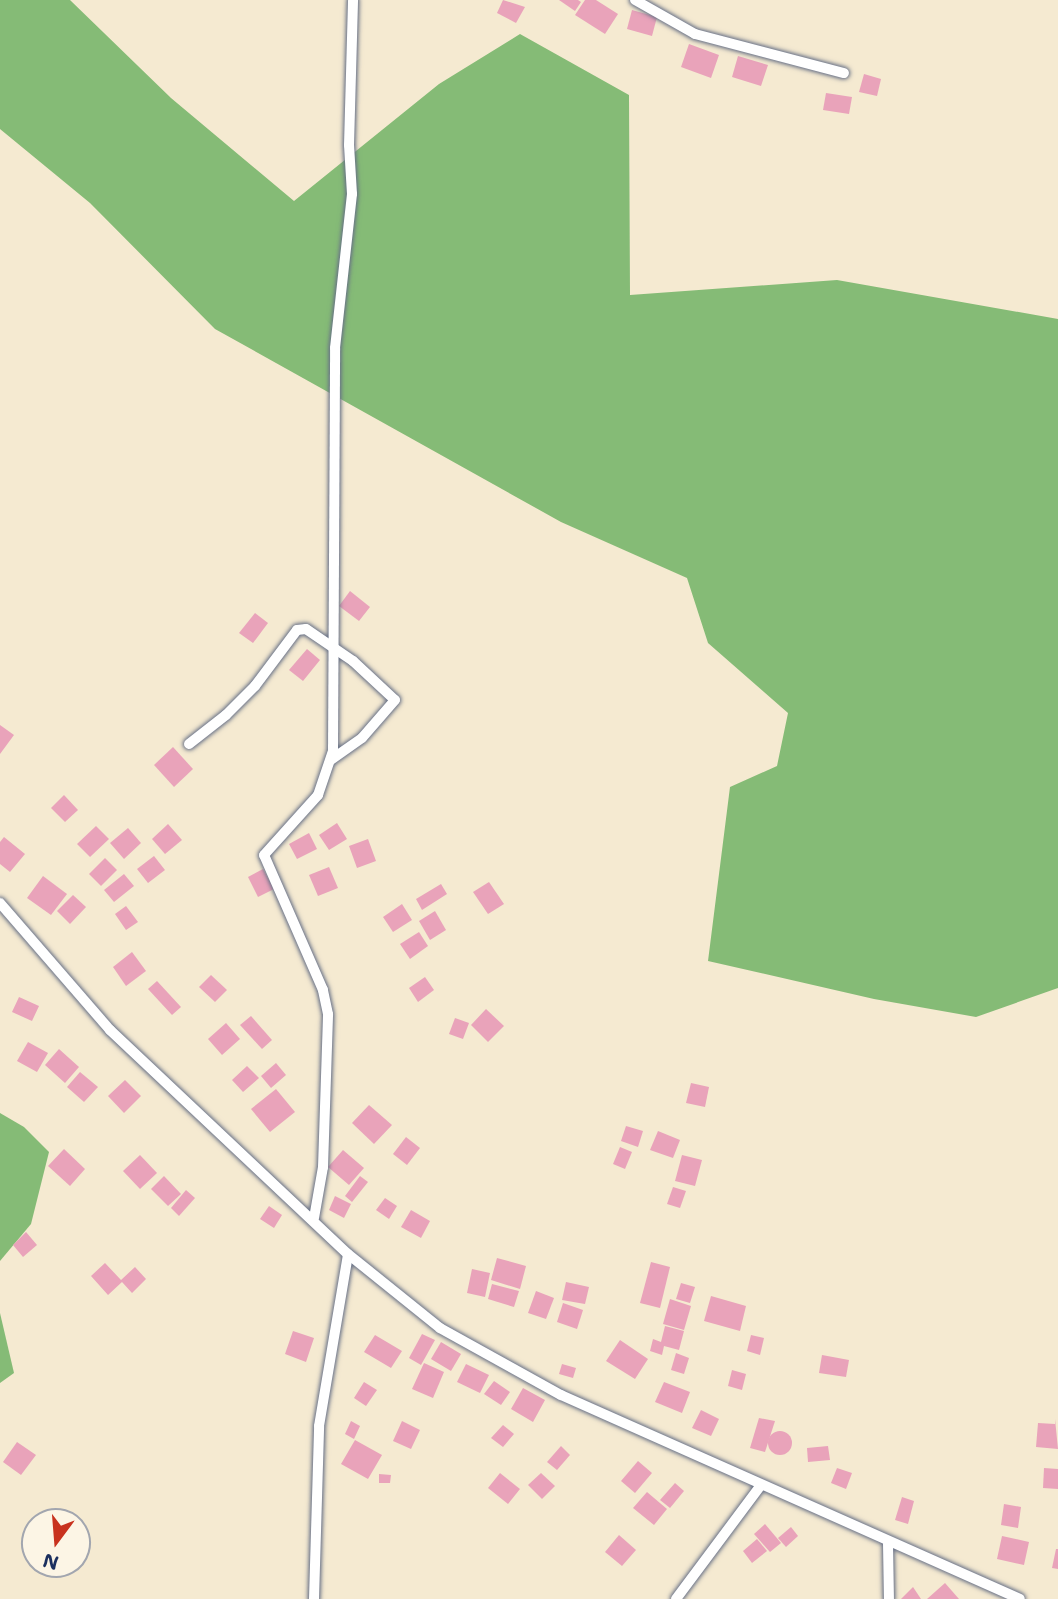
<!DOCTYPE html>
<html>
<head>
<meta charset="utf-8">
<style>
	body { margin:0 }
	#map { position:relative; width:1058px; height:1599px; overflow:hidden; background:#f5ead1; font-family:"Shantell Sans",sans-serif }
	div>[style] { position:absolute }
	.forest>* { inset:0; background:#85bb76 }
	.building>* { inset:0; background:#e9a3ba }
	.round { border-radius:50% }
	.roads { filter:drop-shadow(0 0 2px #677086) drop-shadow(0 0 2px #677086) }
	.minor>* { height:10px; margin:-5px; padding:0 5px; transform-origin:5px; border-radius:5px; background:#fff }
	span { translate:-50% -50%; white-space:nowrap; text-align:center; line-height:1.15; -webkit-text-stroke:6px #fcf5e5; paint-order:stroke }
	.north { position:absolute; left:21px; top:1508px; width:70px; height:70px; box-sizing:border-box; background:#fcf5e5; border:2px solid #a2a6af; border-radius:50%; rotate:196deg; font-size:19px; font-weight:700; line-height:28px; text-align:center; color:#1b2f5e }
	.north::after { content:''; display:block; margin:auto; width:24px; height:32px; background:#c8321e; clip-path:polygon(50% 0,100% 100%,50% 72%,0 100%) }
</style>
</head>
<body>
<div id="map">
	<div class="forest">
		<div style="clip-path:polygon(0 0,70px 0,171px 98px,294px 201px,439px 84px,520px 34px,629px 95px,630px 295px,837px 280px,1058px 319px,1058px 988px,976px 1017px,874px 999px,708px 961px,730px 787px,777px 766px,788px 713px,708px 643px,687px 578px,561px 522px,215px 329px,90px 203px,0 129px)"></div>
		<div style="clip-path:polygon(0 1113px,24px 1127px,49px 1152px,31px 1224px,0 1261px)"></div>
		<div style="clip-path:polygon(0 1313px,14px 1373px,0 1383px)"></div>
	</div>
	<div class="building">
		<div style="clip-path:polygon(503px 0,525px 7px,516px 23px,497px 13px)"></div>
		<div style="clip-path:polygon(559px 0,578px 0,581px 2px,575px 11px)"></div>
		<div style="clip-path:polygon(585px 0,596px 0,618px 14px,605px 34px,575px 15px)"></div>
		<div style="clip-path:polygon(632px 10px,657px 17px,652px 36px,627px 29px)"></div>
		<div style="clip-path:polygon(689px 44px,719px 55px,711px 78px,681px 67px)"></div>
		<div style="clip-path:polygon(738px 56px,768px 65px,761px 86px,732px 77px)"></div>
		<div style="clip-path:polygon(864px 74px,881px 79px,877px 96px,859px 92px)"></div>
		<div style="clip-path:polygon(826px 93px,852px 97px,849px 114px,823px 110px)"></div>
		<div style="clip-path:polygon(350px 591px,370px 607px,359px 621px,339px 606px)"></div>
		<div style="clip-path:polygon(255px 613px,268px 623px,253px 643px,239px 633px)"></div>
		<div style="clip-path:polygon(307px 649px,320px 660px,303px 681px,289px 670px)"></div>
		<div style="clip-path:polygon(0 725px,14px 735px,0 754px)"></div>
		<div style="clip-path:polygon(173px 747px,193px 769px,174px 787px,154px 765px)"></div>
		<div style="clip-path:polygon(64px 795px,78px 810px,65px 822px,51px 808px)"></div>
		<div style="clip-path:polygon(337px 823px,347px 839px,329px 850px,319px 835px)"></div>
		<div style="clip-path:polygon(168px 824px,182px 840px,165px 854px,152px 839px)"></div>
		<div style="clip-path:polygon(96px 826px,109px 839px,90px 857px,77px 844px)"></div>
		<div style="clip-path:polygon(128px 828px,141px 843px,124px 859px,110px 843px)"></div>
		<div style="clip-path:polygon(309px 833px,317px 849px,297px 859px,289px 844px)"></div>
		<div style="clip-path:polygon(4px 837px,25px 854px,10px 872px,0 864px,0 842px)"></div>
		<div style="clip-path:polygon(368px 839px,376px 861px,357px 868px,349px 846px)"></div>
		<div style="clip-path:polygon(154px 856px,165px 870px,148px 883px,137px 869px)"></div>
		<div style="clip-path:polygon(105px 858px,117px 870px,101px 886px,89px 874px)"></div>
		<div style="clip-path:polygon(329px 867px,338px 888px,318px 896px,309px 875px)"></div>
		<div style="clip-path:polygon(263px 869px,274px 889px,258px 897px,248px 877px)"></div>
		<div style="clip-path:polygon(124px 874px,134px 886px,114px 902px,104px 890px)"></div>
		<div style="clip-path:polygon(43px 876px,67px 894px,51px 915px,27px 898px)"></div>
		<div style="clip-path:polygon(489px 882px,504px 904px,488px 914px,473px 892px)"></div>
		<div style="clip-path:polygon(441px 884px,447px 894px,422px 910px,416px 899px)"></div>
		<div style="clip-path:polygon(73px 895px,86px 907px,70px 924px,57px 911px)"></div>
		<div style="clip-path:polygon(402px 904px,412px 920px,393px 932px,383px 917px)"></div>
		<div style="clip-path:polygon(126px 906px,138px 922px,126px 930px,115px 914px)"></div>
		<div style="clip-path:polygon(435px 911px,446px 930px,430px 940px,419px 921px)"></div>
		<div style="clip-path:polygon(419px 932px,428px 946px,410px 959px,400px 944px)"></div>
		<div style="clip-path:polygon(132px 952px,146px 971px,126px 986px,113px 967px)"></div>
		<div style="clip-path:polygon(211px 975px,227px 990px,215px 1002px,199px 987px)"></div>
		<div style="clip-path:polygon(425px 977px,434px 990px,418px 1002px,409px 988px)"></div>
		<div style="clip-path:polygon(157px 981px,181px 1007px,172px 1015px,148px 989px)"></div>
		<div style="clip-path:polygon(19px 997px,39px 1006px,32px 1021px,12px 1012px)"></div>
		<div style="clip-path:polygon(486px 1009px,504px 1026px,488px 1042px,471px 1025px)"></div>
		<div style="clip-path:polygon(251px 1016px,272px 1040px,262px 1049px,240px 1025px)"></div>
		<div style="clip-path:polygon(455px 1018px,469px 1023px,463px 1039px,449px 1034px)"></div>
		<div style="clip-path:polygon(226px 1023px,240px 1039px,222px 1055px,208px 1039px)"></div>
		<div style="clip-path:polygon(28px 1042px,48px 1053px,37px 1072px,17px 1061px)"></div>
		<div style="clip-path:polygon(59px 1049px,79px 1067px,65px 1083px,45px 1065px)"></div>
		<div style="clip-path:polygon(276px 1063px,286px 1075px,271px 1088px,261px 1076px)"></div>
		<div style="clip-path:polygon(247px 1066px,259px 1078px,243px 1092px,232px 1080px)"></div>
		<div style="clip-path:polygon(80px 1072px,98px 1087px,84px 1102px,67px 1087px)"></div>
		<div style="clip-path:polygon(125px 1080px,141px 1096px,124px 1113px,108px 1096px)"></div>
		<div style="clip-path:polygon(691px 1083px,709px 1087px,705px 1107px,686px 1103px)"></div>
		<div style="clip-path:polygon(276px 1089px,295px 1112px,270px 1132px,251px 1109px)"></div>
		<div style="clip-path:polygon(369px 1105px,392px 1125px,374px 1144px,352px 1123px)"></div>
		<div style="clip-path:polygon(626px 1126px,643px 1131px,638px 1147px,621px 1141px)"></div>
		<div style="clip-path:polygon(658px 1131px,680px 1140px,673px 1158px,650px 1150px)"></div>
		<div style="clip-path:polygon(406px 1137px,420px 1148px,407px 1165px,393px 1154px)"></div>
		<div style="clip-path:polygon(620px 1147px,632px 1152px,625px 1169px,613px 1164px)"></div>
		<div style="clip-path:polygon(64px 1149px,85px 1169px,70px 1186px,48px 1166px)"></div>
		<div style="clip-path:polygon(343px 1150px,364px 1168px,349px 1185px,328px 1167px)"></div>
		<div style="clip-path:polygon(140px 1155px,157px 1173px,140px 1189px,123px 1171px)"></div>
		<div style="clip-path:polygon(682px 1155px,702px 1160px,695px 1186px,675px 1181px)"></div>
		<div style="clip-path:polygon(164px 1176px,181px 1194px,168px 1206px,151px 1189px)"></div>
		<div style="clip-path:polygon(360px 1176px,368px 1182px,352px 1202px,345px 1196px)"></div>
		<div style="clip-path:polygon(673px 1187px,686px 1191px,680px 1208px,667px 1204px)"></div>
		<div style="clip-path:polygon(186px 1190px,195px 1198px,179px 1216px,171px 1208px)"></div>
		<div style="clip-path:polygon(335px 1196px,351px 1204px,344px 1218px,329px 1210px)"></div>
		<div style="clip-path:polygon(385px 1198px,397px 1206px,389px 1219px,376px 1210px)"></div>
		<div style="clip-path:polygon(269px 1206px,282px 1215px,274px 1228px,260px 1219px)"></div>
		<div style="clip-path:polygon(411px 1210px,430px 1221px,421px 1238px,401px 1227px)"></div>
		<div style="clip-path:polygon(26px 1232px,37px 1245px,23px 1257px,13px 1245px)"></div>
		<div style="clip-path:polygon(497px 1258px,526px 1266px,520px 1289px,491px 1280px)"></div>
		<div style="clip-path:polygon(651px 1262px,670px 1267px,660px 1308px,640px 1303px)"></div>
		<div style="clip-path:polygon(105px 1263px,121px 1280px,135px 1267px,146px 1279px,132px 1293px,122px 1282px,108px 1295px,91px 1276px)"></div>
		<div style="clip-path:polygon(472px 1269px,490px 1273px,485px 1297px,467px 1293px)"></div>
		<div style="clip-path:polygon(566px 1282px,589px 1287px,585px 1304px,562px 1300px)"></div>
		<div style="clip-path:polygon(681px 1283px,695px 1287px,690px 1303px,676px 1299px)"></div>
		<div style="clip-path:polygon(492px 1284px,519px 1291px,514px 1307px,488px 1299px)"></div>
		<div style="clip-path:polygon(536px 1291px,554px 1298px,546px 1319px,528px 1313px)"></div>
		<div style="clip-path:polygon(711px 1296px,746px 1306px,740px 1331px,704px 1321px)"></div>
		<div style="clip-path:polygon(670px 1299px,691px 1306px,684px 1330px,663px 1324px)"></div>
		<div style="clip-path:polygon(563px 1303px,583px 1310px,577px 1329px,557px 1322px)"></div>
		<div style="clip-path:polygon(665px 1326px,684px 1331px,679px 1350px,664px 1346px,662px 1355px,650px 1351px,653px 1339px,661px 1342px)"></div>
		<div style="clip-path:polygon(293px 1331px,314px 1338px,306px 1362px,285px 1354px)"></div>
		<div style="clip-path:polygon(422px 1334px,435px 1340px,421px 1365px,409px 1358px)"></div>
		<div style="clip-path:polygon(375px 1335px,402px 1351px,391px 1368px,364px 1352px)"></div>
		<div style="clip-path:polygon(751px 1335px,764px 1338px,760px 1355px,747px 1351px)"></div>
		<div style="clip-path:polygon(620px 1340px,648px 1359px,635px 1379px,606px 1361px)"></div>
		<div style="clip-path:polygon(441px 1342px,461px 1354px,451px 1371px,431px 1359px)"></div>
		<div style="clip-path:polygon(676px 1353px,689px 1358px,684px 1374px,671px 1370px)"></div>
		<div style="clip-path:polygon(822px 1355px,849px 1360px,846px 1377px,819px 1373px)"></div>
		<div style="clip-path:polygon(424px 1363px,444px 1372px,433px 1398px,412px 1389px)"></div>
		<div style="clip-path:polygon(466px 1364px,489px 1375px,480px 1393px,457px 1382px)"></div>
		<div style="clip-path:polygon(562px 1364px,576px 1368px,573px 1378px,559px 1374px)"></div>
		<div style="clip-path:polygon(732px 1370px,746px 1374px,742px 1390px,728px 1386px)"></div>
		<div style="clip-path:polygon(494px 1381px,510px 1392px,501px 1405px,484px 1394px)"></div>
		<div style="clip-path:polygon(364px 1382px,377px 1390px,366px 1406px,354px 1398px)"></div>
		<div style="clip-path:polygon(664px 1382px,690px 1392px,682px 1413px,655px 1402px)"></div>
		<div style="clip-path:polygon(523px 1388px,545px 1400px,533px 1422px,511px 1409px)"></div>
		<div style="clip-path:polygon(701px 1410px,719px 1419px,711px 1436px,692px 1428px)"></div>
		<div style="clip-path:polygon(759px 1418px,775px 1421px,765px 1452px,750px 1448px)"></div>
		<div style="clip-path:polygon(1055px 1419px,1058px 1449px,1036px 1447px,1038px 1423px,1055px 1424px)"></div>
		<div style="clip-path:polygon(351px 1421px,360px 1426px,354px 1439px,345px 1434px)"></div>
		<div style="clip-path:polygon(402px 1421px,420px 1430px,411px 1449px,393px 1441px)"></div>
		<div style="clip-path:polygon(503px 1425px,514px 1434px,503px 1447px,491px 1438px)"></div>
		<div class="round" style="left:768px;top:1431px;width:24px;height:24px"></div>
		<div style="clip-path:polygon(355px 1440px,382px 1455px,368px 1479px,341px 1464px)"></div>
		<div style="clip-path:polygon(17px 1442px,36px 1455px,21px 1475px,3px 1462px)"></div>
		<div style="clip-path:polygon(561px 1446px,570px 1455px,557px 1470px,547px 1462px)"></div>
		<div style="clip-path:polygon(828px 1446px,830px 1460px,808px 1462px,807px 1448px)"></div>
		<div style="clip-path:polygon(638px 1461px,652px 1473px,635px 1493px,621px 1481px)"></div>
		<div style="clip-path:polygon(837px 1468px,852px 1473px,846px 1489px,831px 1483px)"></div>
		<div style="clip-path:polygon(1044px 1468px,1058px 1469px,1058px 1489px,1043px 1488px)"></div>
		<div style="clip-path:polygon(500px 1473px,520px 1489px,508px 1504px,488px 1488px)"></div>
		<div style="clip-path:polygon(541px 1473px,555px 1486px,542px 1499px,528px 1485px)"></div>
		<div style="clip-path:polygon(379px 1474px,391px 1475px,390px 1483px,379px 1483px)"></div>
		<div style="clip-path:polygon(675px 1483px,684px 1491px,670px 1508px,660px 1500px)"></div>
		<div style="clip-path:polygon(647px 1492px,667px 1509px,654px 1525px,633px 1508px)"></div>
		<div style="clip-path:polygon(902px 1497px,914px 1501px,908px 1524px,895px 1520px)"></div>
		<div style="clip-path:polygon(1004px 1504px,1021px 1507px,1018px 1528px,1001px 1525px)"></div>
		<div style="clip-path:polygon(765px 1524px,781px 1543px,770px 1552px,754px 1534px)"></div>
		<div style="clip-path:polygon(791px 1527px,798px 1536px,786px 1547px,778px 1538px)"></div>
		<div style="clip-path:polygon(619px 1535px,636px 1550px,622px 1566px,605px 1552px)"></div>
		<div style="clip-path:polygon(1002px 1536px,1029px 1542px,1024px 1565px,997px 1559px)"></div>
		<div style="clip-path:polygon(757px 1539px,767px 1551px,752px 1563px,743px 1551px)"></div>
		<div style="clip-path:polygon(1056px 1549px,1058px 1549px,1058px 1569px,1052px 1568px)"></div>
		<div style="clip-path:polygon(54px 1564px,74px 1564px,70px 1572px)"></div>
		<div style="clip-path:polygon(945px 1583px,959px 1599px,927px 1599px)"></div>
		<div style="clip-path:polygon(913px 1587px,921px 1599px,901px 1599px)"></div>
	</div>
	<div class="roads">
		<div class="minor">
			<div style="left:635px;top:0;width:69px;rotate:29.5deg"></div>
			<div style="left:695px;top:34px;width:154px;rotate:14.7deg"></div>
			<div style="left:189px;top:744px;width:47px;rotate:-38.1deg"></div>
			<div style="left:226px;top:715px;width:41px;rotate:-45deg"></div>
			<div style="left:255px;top:686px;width:70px;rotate:-53.1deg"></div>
			<div style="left:297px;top:630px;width:9px;rotate:-6deg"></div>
			<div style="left:306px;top:629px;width:57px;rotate:34.2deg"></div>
			<div style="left:353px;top:661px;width:57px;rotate:42.9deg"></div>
			<div style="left:395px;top:700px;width:50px;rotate:131deg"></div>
			<div style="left:362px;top:738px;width:38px;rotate:145deg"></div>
			<div style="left:0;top:903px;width:168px;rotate:49.1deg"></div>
			<div style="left:110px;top:1030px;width:327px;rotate:43.3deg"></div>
			<div style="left:348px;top:1254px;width:118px;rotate:38.8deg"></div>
			<div style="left:440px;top:1328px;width:138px;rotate:29deg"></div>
			<div style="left:561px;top:1395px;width:502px;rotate:23.96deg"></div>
			<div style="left:314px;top:1218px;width:52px;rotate:-80deg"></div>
			<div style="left:323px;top:1167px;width:153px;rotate:-88.1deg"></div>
			<div style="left:328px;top:1014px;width:25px;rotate:-102deg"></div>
			<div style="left:323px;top:990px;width:147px;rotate:-113.6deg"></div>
			<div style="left:264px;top:855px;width:81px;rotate:-48deg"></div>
			<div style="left:318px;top:795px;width:46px;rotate:-71.2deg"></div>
			<div style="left:333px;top:751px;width:403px;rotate:-89.7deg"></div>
			<div style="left:335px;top:348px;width:155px;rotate:-83.7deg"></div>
			<div style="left:352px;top:194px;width:49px;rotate:-93.5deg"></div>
			<div style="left:349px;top:145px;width:145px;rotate:-88.4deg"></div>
			<div style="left:888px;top:1544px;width:55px;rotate:89deg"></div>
			<div style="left:314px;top:1599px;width:173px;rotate:-88.3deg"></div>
			<div style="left:319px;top:1426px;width:174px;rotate:-80.4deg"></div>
			<div style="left:676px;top:1599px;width:142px;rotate:-53.3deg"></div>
		</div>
	</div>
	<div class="north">N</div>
</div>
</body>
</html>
